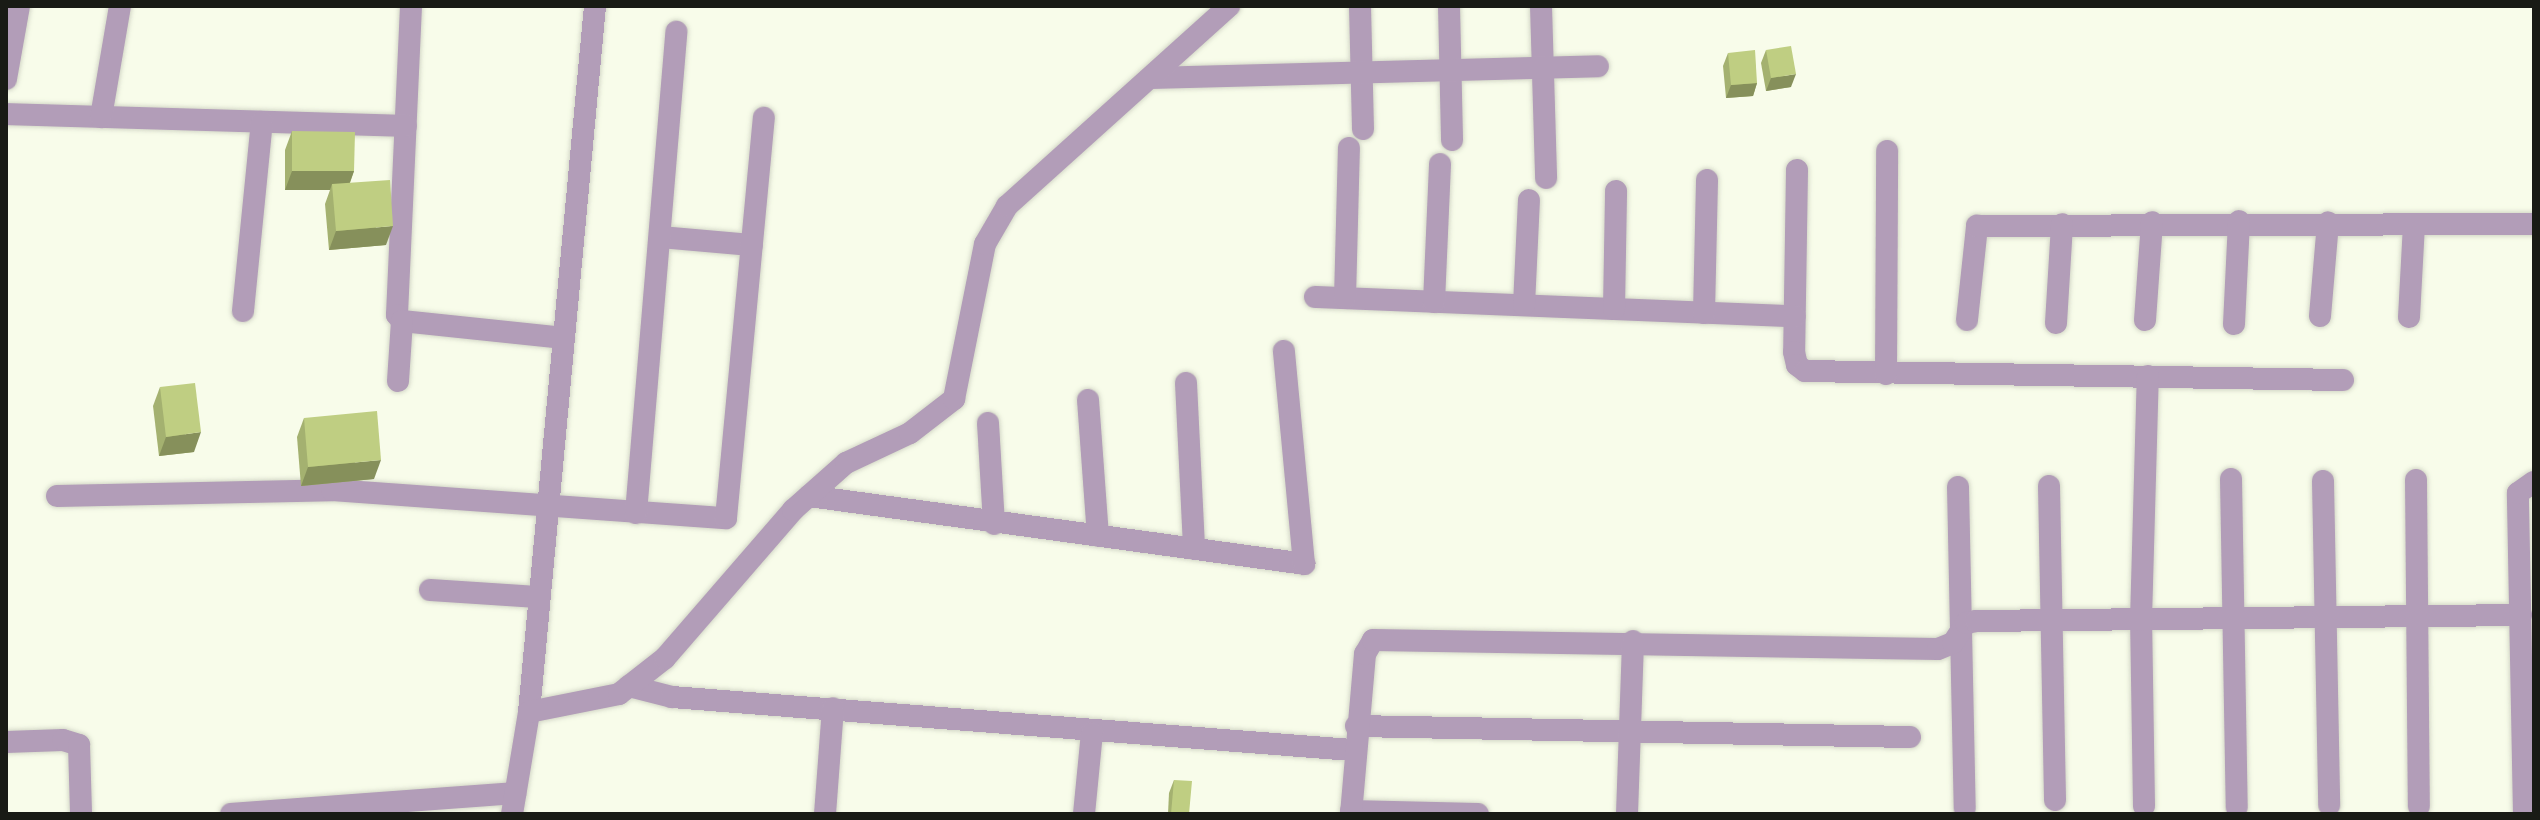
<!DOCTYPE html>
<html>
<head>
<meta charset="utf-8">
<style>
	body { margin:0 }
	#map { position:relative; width:2540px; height:820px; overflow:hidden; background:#f8fcea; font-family:"Fira Sans",sans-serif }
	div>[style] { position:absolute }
	.roads { filter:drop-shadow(0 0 2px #d4d8c8) drop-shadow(0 0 2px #d4d8c8) }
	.minor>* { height:22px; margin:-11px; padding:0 11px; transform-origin:11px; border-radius:11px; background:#b29db8 }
	.wall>* { inset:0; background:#a4b170 }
	.shaded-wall>* { inset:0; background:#86905b }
	.building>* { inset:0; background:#bfce82 }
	span { translate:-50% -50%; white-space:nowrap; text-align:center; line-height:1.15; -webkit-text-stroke:7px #fff; paint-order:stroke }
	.frame { position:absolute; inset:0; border:8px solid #191b15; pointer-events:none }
</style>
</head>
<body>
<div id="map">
	<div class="roads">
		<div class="minor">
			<div style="left:411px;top:6px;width:309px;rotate:92.6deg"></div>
			<div style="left:397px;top:315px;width:8px;rotate:50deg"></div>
			<div style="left:402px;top:321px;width:163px;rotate:6deg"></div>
			<div style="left:1360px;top:6px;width:123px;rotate:88.6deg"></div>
			<div style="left:1449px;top:6px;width:134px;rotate:88.7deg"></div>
			<div style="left:1541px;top:6px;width:172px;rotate:88.3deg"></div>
			<div style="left:1152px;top:78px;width:446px;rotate:-1.5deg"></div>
			<div style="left:6px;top:79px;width:74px;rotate:-79.9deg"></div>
			<div style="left:6px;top:114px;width:400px;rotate:1.7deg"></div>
			<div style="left:101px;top:117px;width:113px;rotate:-80.3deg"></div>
			<div style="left:1797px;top:170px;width:182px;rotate:90.9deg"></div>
			<div style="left:1794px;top:352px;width:13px;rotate:77deg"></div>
			<div style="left:1797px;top:365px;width:10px;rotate:37deg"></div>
			<div style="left:1805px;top:371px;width:538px;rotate:0.96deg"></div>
			<div style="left:660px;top:237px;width:92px;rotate:5deg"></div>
			<div style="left:1315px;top:297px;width:480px;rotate:2.3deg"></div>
			<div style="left:1345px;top:298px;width:150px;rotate:-88.5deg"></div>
			<div style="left:1434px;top:302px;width:138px;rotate:-87.5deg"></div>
			<div style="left:1524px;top:305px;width:105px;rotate:-87.3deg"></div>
			<div style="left:1614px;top:309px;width:118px;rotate:-89deg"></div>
			<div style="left:243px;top:311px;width:190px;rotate:-84.3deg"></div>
			<div style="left:1704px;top:313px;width:133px;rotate:-88.7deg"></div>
			<div style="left:2320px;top:316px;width:94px;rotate:-85.1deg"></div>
			<div style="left:2409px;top:317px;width:93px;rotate:-86.9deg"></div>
			<div style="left:1967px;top:320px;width:95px;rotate:-83.9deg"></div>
			<div style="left:1977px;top:226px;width:557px;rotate:-0.21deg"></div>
			<div style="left:2145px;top:320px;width:98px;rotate:-85.9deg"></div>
			<div style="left:2056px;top:323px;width:99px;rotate:-86.5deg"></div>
			<div style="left:2234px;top:324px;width:103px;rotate:-87.2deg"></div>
			<div style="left:1886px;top:374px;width:223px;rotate:-89.7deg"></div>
			<div style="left:398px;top:381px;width:60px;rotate:-86.2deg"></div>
			<div style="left:1186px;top:383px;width:166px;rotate:87.2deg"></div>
			<div style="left:1088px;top:400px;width:136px;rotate:85.8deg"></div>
			<div style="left:988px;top:423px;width:101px;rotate:86.6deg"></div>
			<div style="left:2231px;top:479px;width:328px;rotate:89deg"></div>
			<div style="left:2416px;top:480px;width:326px;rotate:89.5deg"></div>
			<div style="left:2323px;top:481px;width:324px;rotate:88.9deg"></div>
			<div style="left:2049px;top:486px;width:314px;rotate:88.9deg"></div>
			<div style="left:1958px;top:487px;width:321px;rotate:88.8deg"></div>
			<div style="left:57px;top:496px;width:275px;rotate:-1.2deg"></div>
			<div style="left:332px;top:490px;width:395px;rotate:4.1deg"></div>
			<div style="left:726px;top:518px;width:402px;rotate:-84.6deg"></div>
			<div style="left:809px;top:496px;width:500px;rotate:7.8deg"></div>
			<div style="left:1304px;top:564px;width:214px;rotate:-95.4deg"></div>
			<div style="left:636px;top:513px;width:483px;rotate:-85.2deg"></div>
			<div style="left:430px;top:590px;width:108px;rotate:3.7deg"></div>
			<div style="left:629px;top:686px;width:44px;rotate:14.3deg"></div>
			<div style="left:672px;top:697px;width:682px;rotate:4.46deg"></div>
			<div style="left:529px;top:712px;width:709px;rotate:-84.66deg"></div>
			<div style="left:1356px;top:726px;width:554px;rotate:1.14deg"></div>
			<div style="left:6px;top:742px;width:57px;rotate:-2deg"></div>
			<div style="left:63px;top:740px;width:17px;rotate:17deg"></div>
			<div style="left:79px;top:745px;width:69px;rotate:88.3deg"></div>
			<div style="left:2144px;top:806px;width:186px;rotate:-90.9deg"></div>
			<div style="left:2141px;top:620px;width:244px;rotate:-88.4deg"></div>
			<div style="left:1351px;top:811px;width:127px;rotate:1.4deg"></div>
			<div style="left:231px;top:814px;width:285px;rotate:-4.2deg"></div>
			<div style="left:512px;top:814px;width:103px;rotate:-80.5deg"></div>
			<div style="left:529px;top:712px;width:92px;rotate:-11.3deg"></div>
			<div style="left:619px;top:694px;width:58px;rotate:-38deg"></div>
			<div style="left:665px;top:658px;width:196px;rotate:-49.1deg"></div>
			<div style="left:793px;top:510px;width:71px;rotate:-41.6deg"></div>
			<div style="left:846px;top:463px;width:71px;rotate:-25.1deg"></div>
			<div style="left:910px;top:433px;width:56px;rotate:-37.7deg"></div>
			<div style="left:954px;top:399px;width:158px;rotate:-78.7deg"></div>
			<div style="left:985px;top:244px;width:44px;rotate:-59.9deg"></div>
			<div style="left:1007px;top:206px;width:299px;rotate:-42deg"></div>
			<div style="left:825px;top:814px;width:106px;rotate:-85.7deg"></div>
			<div style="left:1084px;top:814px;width:81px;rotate:-84.4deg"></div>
			<div style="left:1351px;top:814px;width:161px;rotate:-85deg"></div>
			<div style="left:1365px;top:654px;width:16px;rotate:-60deg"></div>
			<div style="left:1373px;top:640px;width:565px;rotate:0.91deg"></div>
			<div style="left:1938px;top:649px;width:16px;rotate:-22deg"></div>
			<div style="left:1953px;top:643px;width:24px;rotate:-57deg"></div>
			<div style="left:1966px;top:623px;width:10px;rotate:-11deg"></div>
			<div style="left:1976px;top:621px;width:545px;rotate:-0.63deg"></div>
			<div style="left:1627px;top:814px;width:173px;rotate:-88deg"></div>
			<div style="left:2524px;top:814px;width:321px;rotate:-91.1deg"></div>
			<div style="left:2518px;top:493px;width:19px;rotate:-35deg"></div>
		</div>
	</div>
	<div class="wall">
		<div style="clip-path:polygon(1766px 50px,1791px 87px,1766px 91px,1761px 63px)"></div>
		<div style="clip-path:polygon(1728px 53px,1757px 83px,1753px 96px,1726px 98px,1723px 66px)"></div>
		<div style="clip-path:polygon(292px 131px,354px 171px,350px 183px,386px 245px,329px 250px,325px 204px,330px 190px,285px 190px,285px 150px)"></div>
		<div style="clip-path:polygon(160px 387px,194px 452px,159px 456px,153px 406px)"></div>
		<div style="clip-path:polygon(304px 418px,374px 479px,301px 486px,297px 437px)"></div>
		<div style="clip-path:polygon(1174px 780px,1189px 814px,1168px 814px,1169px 793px)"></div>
	</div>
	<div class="shaded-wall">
		<div style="clip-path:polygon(1796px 74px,1791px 87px,1766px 91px,1771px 78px)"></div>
		<div style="clip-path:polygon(1757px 83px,1753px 96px,1726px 98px,1731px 85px)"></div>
		<div style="clip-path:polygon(292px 171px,354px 171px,347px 190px,332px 184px,330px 190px,285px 190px)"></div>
		<div style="clip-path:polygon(393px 226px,386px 245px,329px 250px,336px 231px)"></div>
		<div style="clip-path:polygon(201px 432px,194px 452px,159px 456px,166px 437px)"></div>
		<div style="clip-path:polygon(381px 460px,374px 479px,301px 486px,308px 467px)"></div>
	</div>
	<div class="building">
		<div style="clip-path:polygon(1791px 46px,1796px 74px,1771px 78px,1766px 50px)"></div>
		<div style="clip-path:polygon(1755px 50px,1757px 83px,1731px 85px,1728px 53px)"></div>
		<div style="clip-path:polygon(292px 131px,355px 132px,354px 171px,292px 171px)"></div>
		<div style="clip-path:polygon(390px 180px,393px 226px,336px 231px,332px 184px)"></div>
		<div style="clip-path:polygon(195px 383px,201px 432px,166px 437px,160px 387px)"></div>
		<div style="clip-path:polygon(377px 411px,381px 460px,308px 467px,304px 418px)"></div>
		<div style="clip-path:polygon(1174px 780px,1192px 781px,1189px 814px,1171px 814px)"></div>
	</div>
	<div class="frame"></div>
</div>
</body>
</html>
